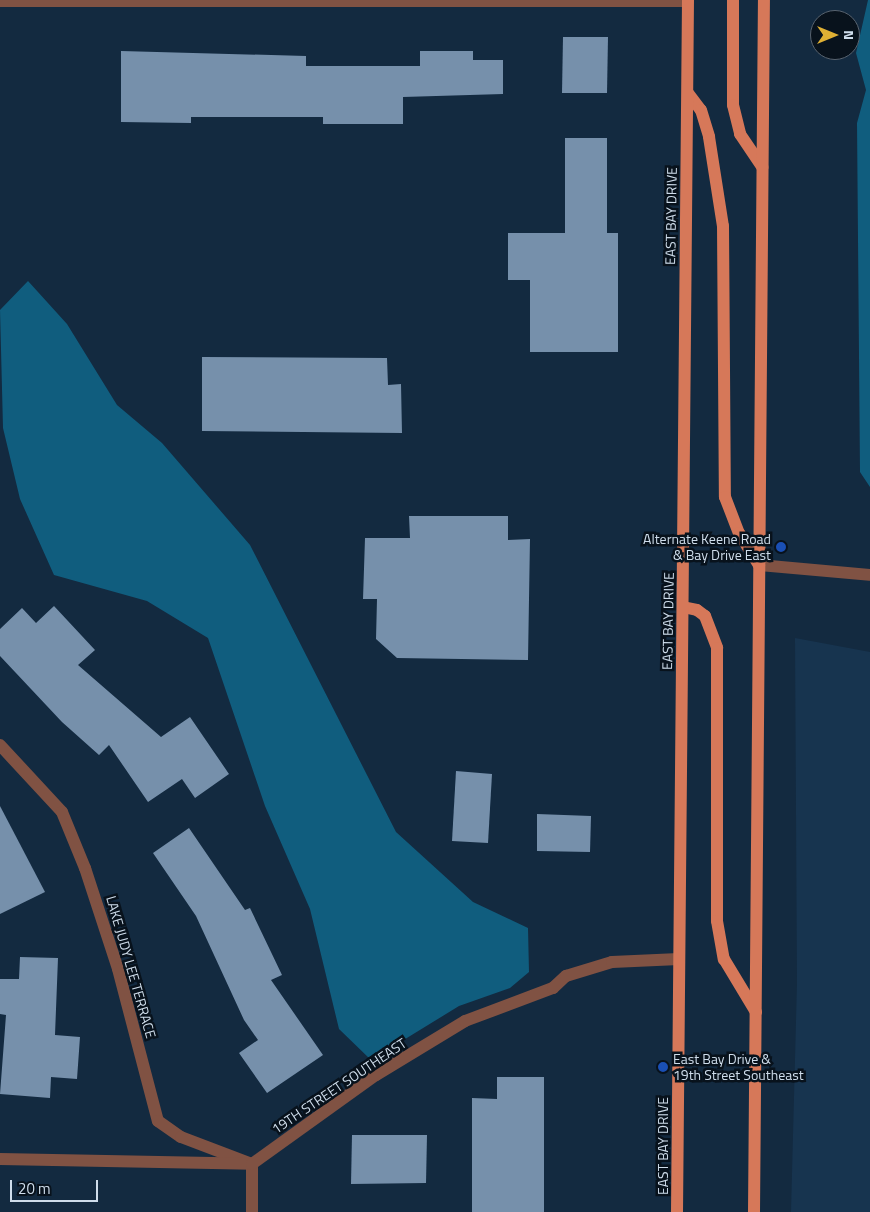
<!DOCTYPE html>
<html>
<head>
<meta charset="utf-8">
<style>
	body { margin:0 }
	#map { position:relative; width:870px; height:1212px; overflow:hidden; background:#132a40; font-family:"Titillium Web",sans-serif }
	div>[style] { position:absolute }
	.built>* { inset:0; background:#17344f }
	.water>* { inset:0; background:#105d7e }
	.building>* { inset:0; background:#7690ab }
	.minor>* { height:12px; margin:-6px; padding:0 6px; transform-origin:6px; border-radius:6px; background:#805243 }
	.tertiary>* { height:12px; margin:-6px; padding:0 6px; transform-origin:6px; border-radius:6px; background:#805243 }
	.primary>* { height:12px; margin:-6px; padding:0 6px; transform-origin:6px; border-radius:6px; background:#d67859 }
	.dots>* { width:14px; height:14px; translate:-50% -50%; box-sizing:border-box; border:2px solid #08121c; border-radius:50% }
	span { translate:-50% -50%; white-space:nowrap; text-align:center; line-height:1.15; -webkit-text-stroke:5px #08121c; paint-order:stroke }
	.street-label { font-size:14px; color:#cfddeb }
	.poi-label { font-size:14px; color:#cfddeb }
	.right { translate:-100% -50%; text-align:right }
	.left { translate:0 -50%; text-align:left }
	.north { position:absolute; left:810px; top:10px; width:50px; height:50px; box-sizing:border-box; background:#08121c; border:1px solid #58636f; border-radius:50%; rotate:90deg; font-size:14px; font-weight:700; line-height:20px; text-align:center; color:#cfddeb }
	.north::after { content:''; display:block; margin:auto; width:18px; height:22px; background:#dfb034; clip-path:polygon(50% 0,100% 100%,50% 72%,0 100%) }
	.scale { position:absolute; left:10px; top:1180px; width:88px; height:22px; box-sizing:border-box; border:2px solid #cfddeb; border-top:0; padding-left:6px; font-size:15px; line-height:18px; white-space:nowrap; color:#cfddeb; -webkit-text-stroke:4px #08121c; paint-order:stroke }
</style>
</head>
<body>
<div id="map">
	<div class="built">
		<div style="clip-path:polygon(795px 638px,870px 652px,870px 1212px,791px 1212px,797px 983px)"></div>
	</div>
	<div class="water">
		<div style="clip-path:polygon(868px 0,870px 0,870px 487px,860px 472px,857px 123px,866px 90px,856px 53px)"></div>
		<div style="clip-path:polygon(28px 281px,67px 324px,117px 405px,162px 443px,250px 545px,396px 832px,473px 902px,528px 928px,529px 972px,510px 988px,459px 1006px,371px 1060px,339px 1029px,310px 909px,265px 806px,208px 638px,147px 601px,54px 575px,20px 499px,3px 428px,0 310px)"></div>
	</div>
	<div class="building">
		<div style="clip-path:polygon(563px 37px,608px 37px,607px 93px,562px 93px)"></div>
		<div style="clip-path:polygon(121px 51px,306px 56px,306px 66px,420px 66px,420px 51px,473px 51px,473px 60px,503px 60px,503px 94px,403px 97px,403px 124px,323px 124px,323px 117px,191px 117px,191px 123px,121px 122px)"></div>
		<div style="clip-path:polygon(565px 138px,607px 138px,607px 233px,618px 233px,618px 352px,530px 352px,530px 280px,508px 280px,508px 233px,565px 233px)"></div>
		<div style="clip-path:polygon(202px 357px,387px 358px,388px 385px,401px 384px,402px 433px,202px 431px)"></div>
		<div style="clip-path:polygon(409px 516px,508px 516px,508px 540px,530px 539px,528px 660px,397px 658px,376px 639px,377px 599px,363px 599px,365px 538px,410px 538px)"></div>
		<div style="clip-path:polygon(54px 606px,95px 650px,78px 665px,161px 737px,190px 717px,229px 774px,195px 798px,182px 779px,148px 802px,109px 745px,99px 755px,62px 722px,0 656px,0 629px,22px 608px,36px 623px)"></div>
		<div style="clip-path:polygon(456px 771px,492px 774px,488px 843px,452px 841px)"></div>
		<div style="clip-path:polygon(0 806px,45px 892px,0 914px)"></div>
		<div style="clip-path:polygon(537px 814px,591px 816px,590px 852px,537px 851px)"></div>
		<div style="clip-path:polygon(189px 828px,245px 910px,250px 908px,282px 975px,271px 980px,323px 1055px,267px 1093px,239px 1053px,258px 1040px,244px 1020px,196px 916px,153px 853px)"></div>
		<div style="clip-path:polygon(20px 957px,58px 958px,55px 1035px,80px 1037px,77px 1079px,51px 1077px,50px 1098px,0 1094px,6px 1015px,0 1014px,0 979px,19px 979px)"></div>
		<div style="clip-path:polygon(497px 1077px,544px 1077px,544px 1212px,472px 1212px,472px 1098px,497px 1099px)"></div>
		<div style="clip-path:polygon(352px 1135px,427px 1135px,426px 1183px,351px 1184px)"></div>
	</div>
	<div class="minor">
		<div style="left:0;top:1px;width:688px"></div>
		<div style="left:0;top:745px;width:91px;rotate:47.2deg"></div>
		<div style="left:62px;top:812px;width:61px;rotate:67.7deg"></div>
		<div style="left:85px;top:868px;width:106px;rotate:71.9deg"></div>
		<div style="left:118px;top:969px;width:157px;rotate:75.3deg"></div>
		<div style="left:158px;top:1121px;width:28px;rotate:35deg"></div>
		<div style="left:181px;top:1137px;width:76px;rotate:20.8deg"></div>
		<div style="left:252px;top:1164px;width:48px;rotate:90deg"></div>
		<div style="left:0;top:1159px;width:252px;rotate:1.1deg"></div>
		<div style="left:252px;top:1164px;width:153px;rotate:-35.7deg"></div>
		<div style="left:376px;top:1075px;width:104px;rotate:-31.2deg"></div>
		<div style="left:465px;top:1021px;width:94px;rotate:-20.6deg"></div>
		<div style="left:553px;top:988px;width:18px;rotate:-43deg"></div>
		<div style="left:566px;top:976px;width:48px;rotate:-16.9deg"></div>
		<div style="left:612px;top:962px;width:67px;rotate:-2.6deg"></div>
	</div>
	<div class="tertiary">
		<div style="left:759px;top:565px;width:111px;rotate:5.1deg"></div>
	</div>
	<div class="primary">
		<div style="left:733px;top:0;width:105px;rotate:90deg"></div>
		<div style="left:733px;top:105px;width:30px;rotate:76deg"></div>
		<div style="left:740px;top:134px;width:40px;rotate:56deg"></div>
		<div style="left:688px;top:93px;width:21px;rotate:53deg"></div>
		<div style="left:701px;top:110px;width:28px;rotate:73deg"></div>
		<div style="left:709px;top:137px;width:90px;rotate:81.1deg"></div>
		<div style="left:723px;top:226px;width:271px;rotate:89.6deg"></div>
		<div style="left:725px;top:497px;width:39px;rotate:69deg"></div>
		<div style="left:739px;top:533px;width:38px;rotate:58deg"></div>
		<div style="left:683px;top:607px;width:14px;rotate:12deg"></div>
		<div style="left:697px;top:610px;width:10px;rotate:37deg"></div>
		<div style="left:705px;top:616px;width:34px;rotate:69deg"></div>
		<div style="left:717px;top:648px;width:273px;rotate:90deg"></div>
		<div style="left:717px;top:921px;width:39px;rotate:80deg"></div>
		<div style="left:724px;top:959px;width:62px;rotate:58.9deg"></div>
		<div style="left:677px;top:1212px;width:1212px;rotate:-89.48deg"></div>
		<div style="left:754px;top:1212px;width:1212px;rotate:-89.53deg"></div>
	</div>
	<div class="dots">
		<div style="left:781px;top:547px;background:#1a4fb4"></div>
		<div style="left:663px;top:1067px;background:#1a4fb4"></div>
	</div>
	<div class="street-label">
		<span style="left:671px;top:216px;rotate:-89deg">EAST BAY DRIVE</span>
		<span style="left:668px;top:621px;rotate:-89deg">EAST BAY DRIVE</span>
		<span style="left:131px;top:967px;rotate:74deg">LAKE JUDY LEE TERRACE</span>
		<span style="left:339px;top:1086px;rotate:-34deg">19TH STREET SOUTHEAST</span>
		<span style="left:663px;top:1146px;rotate:-90deg">EAST BAY DRIVE</span>
	</div>
	<div class="poi-label">
		<span class="right" style="left:771px;top:547px">Alternate Keene Road<br>&amp; Bay Drive East</span>
		<span class="left" style="left:673px;top:1067px">East Bay Drive &amp;<br>19th Street Southeast</span>
	</div>
	<div class="north">N</div>
	<div class="scale">20 m</div>
</div>
</body>
</html>
